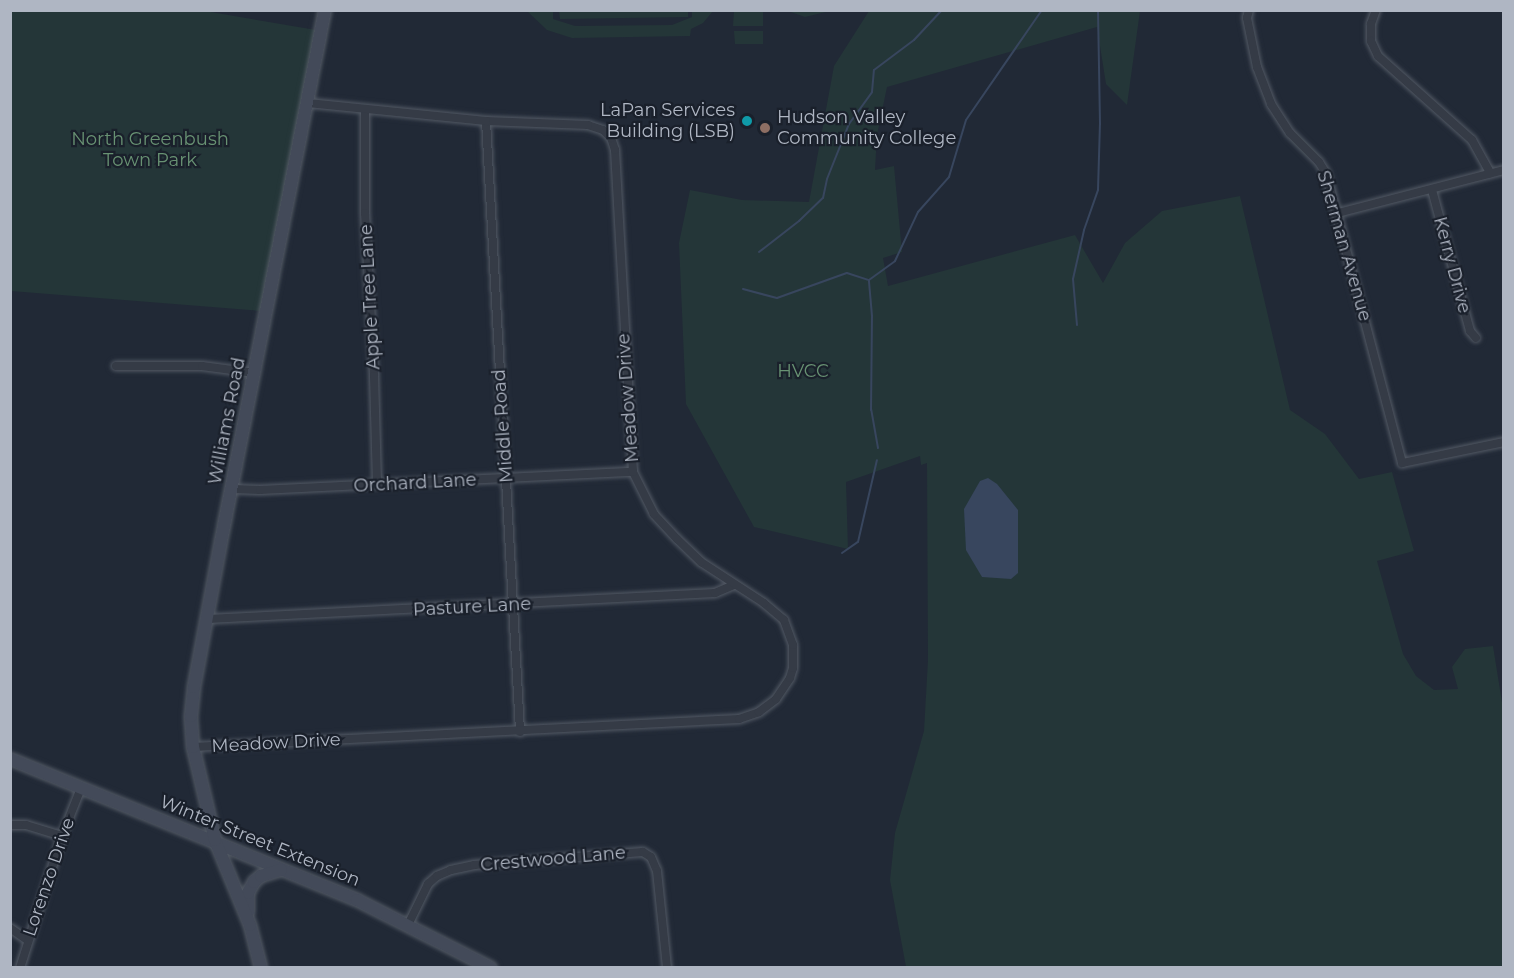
<!DOCTYPE html>
<html>
<head>
<meta charset="utf-8">
<style>
	body { margin:0 }
	#map { position:relative; width:1514px; height:978px; overflow:hidden; background:#212936; font-family:Montserrat,sans-serif }
	div>[style] { position:absolute }
	.green>* { inset:0; background:#243638 }
	.water>* { inset:0; background:#38465e }
	.stream>* { height:2px; margin:-1px; padding:0 1px; transform-origin:1px; border-radius:1px; background:#38465e }
	.roads { filter:drop-shadow(0 0 2px #525964) drop-shadow(0 0 2px #525964) }
	.minor>* { height:8px; margin:-4px; padding:0 4px; transform-origin:4px; border-radius:4px; background:#353b46 }
	.secondary>* { height:12px; margin:-6px; padding:0 6px; transform-origin:6px; border-radius:6px; background:#434a59 }
	.dots>* { width:16px; height:16px; translate:-50% -50%; box-sizing:border-box; border:3px solid #1a202b; border-radius:50% }
	span { translate:-50% -50%; white-space:nowrap; text-align:center; line-height:1.15; -webkit-text-stroke:4.5px #1a202b; paint-order:stroke }
	.poi-label { font-size:18px; color:#afb6c3 }
	.right { translate:-100% -50%; text-align:right }
	.left { translate:0 -50%; text-align:left }
	.park-label { font-size:18px; color:#689273 }
	.street-label { font-size:18px; color:#afb6c3 }
	.frame { position:absolute; inset:0; border:12px solid #afb6c3; pointer-events:none }
</style>
</head>
<body>
<div id="map">
	<div class="green">
		<div style="clip-path:polygon(10px 11px,205px 11px,316px 30px,261px 311px,11px 291px)"></div>
		<div style="clip-path:polygon(527px 11px,553px 11px,553px 19px,575px 26px,672px 25px,692px 17px,692px 11px,713px 11px,703px 23px,691px 29px,690px 36px,572px 38px,547px 30px)"></div>
		<div style="clip-path:polygon(559px 11px,688px 11px,688px 17px,560px 19px)"></div>
		<div style="clip-path:polygon(734px 11px,763px 12px,763px 26px,733px 26px)"></div>
		<div style="clip-path:polygon(788px 11px,830px 11px,805px 17px)"></div>
		<div style="clip-path:polygon(869px 11px,1140px 11px,1127px 105px,1106px 84px,1097px 27px,887px 87px,877px 135px,875px 170px,894px 166px,902px 252px,883px 258px,888px 286px,1075px 235px,1103px 283px,1125px 243px,1162px 211px,1240px 196px,1290px 410px,1325px 434px,1359px 479px,1392px 472px,1414px 551px,1377px 561px,1403px 654px,1416px 676px,1434px 690px,1458px 689px,1452px 667px,1465px 649px,1493px 646px,1504px 715px,1503px 967px,906px 967px,890px 880px,895px 833px,924px 731px,928px 660px,927px 463px,921px 465px,920px 456px,846px 482px,848px 549px,754px 527px,686px 404px,679px 243px,690px 190px,742px 200px,809px 202px,834px 66px)"></div>
		<div style="clip-path:polygon(734px 31px,763px 31px,763px 44px,735px 44px)"></div>
	</div>
	<div class="water">
		<div style="clip-path:polygon(988px 478px,997px 484px,1018px 510px,1018px 573px,1011px 579px,982px 577px,966px 550px,964px 509px,980px 481px)"></div>
	</div>
	<div class="stream">
		<div style="left:759px;top:252px;width:51px;rotate:-37.8deg"></div>
		<div style="left:799px;top:221px;width:33px;rotate:-44deg"></div>
		<div style="left:823px;top:198px;width:19px;rotate:-78deg"></div>
		<div style="left:827px;top:179px;width:59px;rotate:-68.2deg"></div>
		<div style="left:849px;top:124px;width:39px;rotate:-54deg"></div>
		<div style="left:872px;top:92px;width:22px;rotate:-85deg"></div>
		<div style="left:874px;top:70px;width:50px;rotate:-36.9deg"></div>
		<div style="left:914px;top:40px;width:41px;rotate:-47deg"></div>
		<div style="left:743px;top:289px;width:35px;rotate:15deg"></div>
		<div style="left:777px;top:298px;width:74px;rotate:-19.7deg"></div>
		<div style="left:847px;top:273px;width:23px;rotate:18deg"></div>
		<div style="left:1077px;top:325px;width:46px;rotate:-95deg"></div>
		<div style="left:1073px;top:279px;width:50px;rotate:-77.3deg"></div>
		<div style="left:1084px;top:230px;width:42px;rotate:-70.7deg"></div>
		<div style="left:1098px;top:190px;width:66px;rotate:-88.3deg"></div>
		<div style="left:1100px;top:124px;width:114px;rotate:-91deg"></div>
		<div style="left:878px;top:448px;width:39px;rotate:-100deg"></div>
		<div style="left:871px;top:410px;width:94px;rotate:-89.4deg"></div>
		<div style="left:872px;top:316px;width:36px;rotate:-95deg"></div>
		<div style="left:869px;top:280px;width:32px;rotate:-36deg"></div>
		<div style="left:895px;top:261px;width:54px;rotate:-64.9deg"></div>
		<div style="left:918px;top:212px;width:47px;rotate:-48.5deg"></div>
		<div style="left:949px;top:177px;width:59px;rotate:-73.4deg"></div>
		<div style="left:966px;top:120px;width:134px;rotate:-55.4deg"></div>
		<div style="left:842px;top:553px;width:19px;rotate:-35deg"></div>
		<div style="left:858px;top:542px;width:84px;rotate:-77deg"></div>
	</div>
	<div class="roads">
		<div class="minor">
			<div style="left:1249px;top:10px;width:8px;rotate:104deg"></div>
			<div style="left:1247px;top:18px;width:50px;rotate:78.5deg"></div>
			<div style="left:1257px;top:67px;width:40px;rotate:69deg"></div>
			<div style="left:1271px;top:104px;width:35px;rotate:57deg"></div>
			<div style="left:1290px;top:133px;width:41px;rotate:45deg"></div>
			<div style="left:1319px;top:162px;width:13px;rotate:58deg"></div>
			<div style="left:1326px;top:173px;width:300px;rotate:75.3deg"></div>
			<div style="left:1402px;top:463px;width:104px;rotate:-11.6deg"></div>
			<div style="left:1376px;top:10px;width:15px;rotate:110deg"></div>
			<div style="left:1371px;top:24px;width:17px;rotate:90deg"></div>
			<div style="left:1371px;top:41px;width:17px;rotate:65deg"></div>
			<div style="left:1378px;top:56px;width:126px;rotate:41.8deg"></div>
			<div style="left:1472px;top:140px;width:38px;rotate:61deg"></div>
			<div style="left:365px;top:109px;width:104px;rotate:90deg"></div>
			<div style="left:365px;top:213px;width:163px;rotate:86.8deg"></div>
			<div style="left:374px;top:376px;width:108px;rotate:88.4deg"></div>
			<div style="left:486px;top:121px;width:612px;rotate:86.81deg"></div>
			<div style="left:1432px;top:190px;width:146px;rotate:74.9deg"></div>
			<div style="left:1470px;top:331px;width:9px;rotate:49deg"></div>
			<div style="left:1338px;top:213px;width:171px;rotate:-14.5deg"></div>
			<div style="left:116px;top:366px;width:86px"></div>
			<div style="left:202px;top:366px;width:53px;rotate:7.5deg"></div>
			<div style="left:233px;top:489px;width:27px;rotate:2deg"></div>
			<div style="left:260px;top:490px;width:373px;rotate:-2.8deg"></div>
			<div style="left:208px;top:619px;width:508px;rotate:-2.94deg"></div>
			<div style="left:715px;top:593px;width:21px;rotate:-23deg"></div>
			<div style="left:193px;top:747px;width:547px;rotate:-2.94deg"></div>
			<div style="left:739px;top:719px;width:21px;rotate:-19deg"></div>
			<div style="left:759px;top:712px;width:21px;rotate:-37deg"></div>
			<div style="left:776px;top:699px;width:25px;rotate:-56deg"></div>
			<div style="left:790px;top:678px;width:10px;rotate:-73deg"></div>
			<div style="left:793px;top:668px;width:23px;rotate:-90deg"></div>
			<div style="left:793px;top:645px;width:27px;rotate:-110deg"></div>
			<div style="left:784px;top:620px;width:26px;rotate:-140deg"></div>
			<div style="left:764px;top:603px;width:75px;rotate:-146.9deg"></div>
			<div style="left:701px;top:562px;width:33px;rotate:-136deg"></div>
			<div style="left:677px;top:539px;width:34px;rotate:-133deg"></div>
			<div style="left:654px;top:514px;width:47px;rotate:-116.6deg"></div>
			<div style="left:633px;top:472px;width:323px;rotate:-93.2deg"></div>
			<div style="left:615px;top:150px;width:13px;rotate:-108deg"></div>
			<div style="left:611px;top:138px;width:11px;rotate:-135deg"></div>
			<div style="left:603px;top:130px;width:16px;rotate:-162deg"></div>
			<div style="left:588px;top:125px;width:102px;rotate:-177.8deg"></div>
			<div style="left:486px;top:121px;width:179px;rotate:-174.2deg"></div>
			<div style="left:10px;top:825px;width:16px"></div>
			<div style="left:26px;top:825px;width:38px;rotate:17deg"></div>
			<div style="left:408px;top:925px;width:46px;rotate:-64deg"></div>
			<div style="left:428px;top:884px;width:12px;rotate:-42deg"></div>
			<div style="left:437px;top:876px;width:15px;rotate:-23deg"></div>
			<div style="left:451px;top:870px;width:24px;rotate:-12deg"></div>
			<div style="left:474px;top:865px;width:169px;rotate:-4.4deg"></div>
			<div style="left:643px;top:852px;width:9px;rotate:32deg"></div>
			<div style="left:651px;top:857px;width:15px;rotate:67deg"></div>
			<div style="left:657px;top:871px;width:98px;rotate:84.1deg"></div>
			<div style="left:10px;top:928px;width:21px;rotate:35deg"></div>
			<div style="left:20px;top:968px;width:139px;rotate:-72.3deg"></div>
			<div style="left:62px;top:836px;width:52px;rotate:-68.4deg"></div>
		</div>
		<div class="secondary">
			<div style="left:10px;top:759px;width:375px;rotate:22.1deg"></div>
			<div style="left:357px;top:900px;width:150px;rotate:26.9deg"></div>
			<div style="left:248px;top:912px;width:19px;rotate:-90deg"></div>
			<div style="left:248px;top:893px;width:13px;rotate:-61deg"></div>
			<div style="left:254px;top:882px;width:9px;rotate:-41deg"></div>
			<div style="left:261px;top:876px;width:21px;rotate:-17deg"></div>
			<div style="left:261px;top:968px;width:44px;rotate:-104.3deg"></div>
			<div style="left:250px;top:925px;width:92px;rotate:-112.4deg"></div>
			<div style="left:215px;top:840px;width:96px;rotate:-103.3deg"></div>
			<div style="left:193px;top:747px;width:31px;rotate:-94deg"></div>
			<div style="left:191px;top:716px;width:29px;rotate:-84deg"></div>
			<div style="left:194px;top:687px;width:148px;rotate:-79.5deg"></div>
			<div style="left:221px;top:541px;width:541px;rotate:-78.92deg"></div>
		</div>
	</div>
	<div class="dots">
		<div style="left:747px;top:121px;background:#0f9aa8"></div>
		<div style="left:765px;top:128px;background:#8d6e63"></div>
	</div>
	<div class="poi-label">
		<span class="right" style="left:735px;top:121px">LaPan Services<br>Building (LSB)</span>
		<span class="left" style="left:777px;top:128px">Hudson Valley<br>Community College</span>
	</div>
	<div class="park-label">
		<span style="left:150px;top:150px">North Greenbush<br>Town Park</span>
		<span style="left:803px;top:371px">HVCC</span>
	</div>
	<div class="street-label">
		<span style="left:1344px;top:246px;rotate:74deg">Sherman Avenue</span>
		<span style="left:1452px;top:265px;rotate:75deg">Kerry Drive</span>
		<span style="left:370px;top:297px;rotate:-93deg">Apple Tree Lane</span>
		<span style="left:628px;top:398px;rotate:-94deg">Meadow Drive</span>
		<span style="left:227px;top:421px;rotate:-79deg">Williams Road</span>
		<span style="left:503px;top:426px;rotate:-94deg">Middle Road</span>
		<span style="left:415px;top:483px;rotate:-3deg">Orchard Lane</span>
		<span style="left:472px;top:607px;rotate:-3deg">Pasture Lane</span>
		<span style="left:276px;top:743px;rotate:-3deg">Meadow Drive</span>
		<span style="left:260px;top:841px;rotate:22deg">Winter Street Extension</span>
		<span style="left:553px;top:859px;rotate:-5deg">Crestwood Lane</span>
		<span style="left:49px;top:877px;rotate:-71deg">Lorenzo Drive</span>
	</div>
	<div class="frame"></div>
</div>
</body>
</html>
